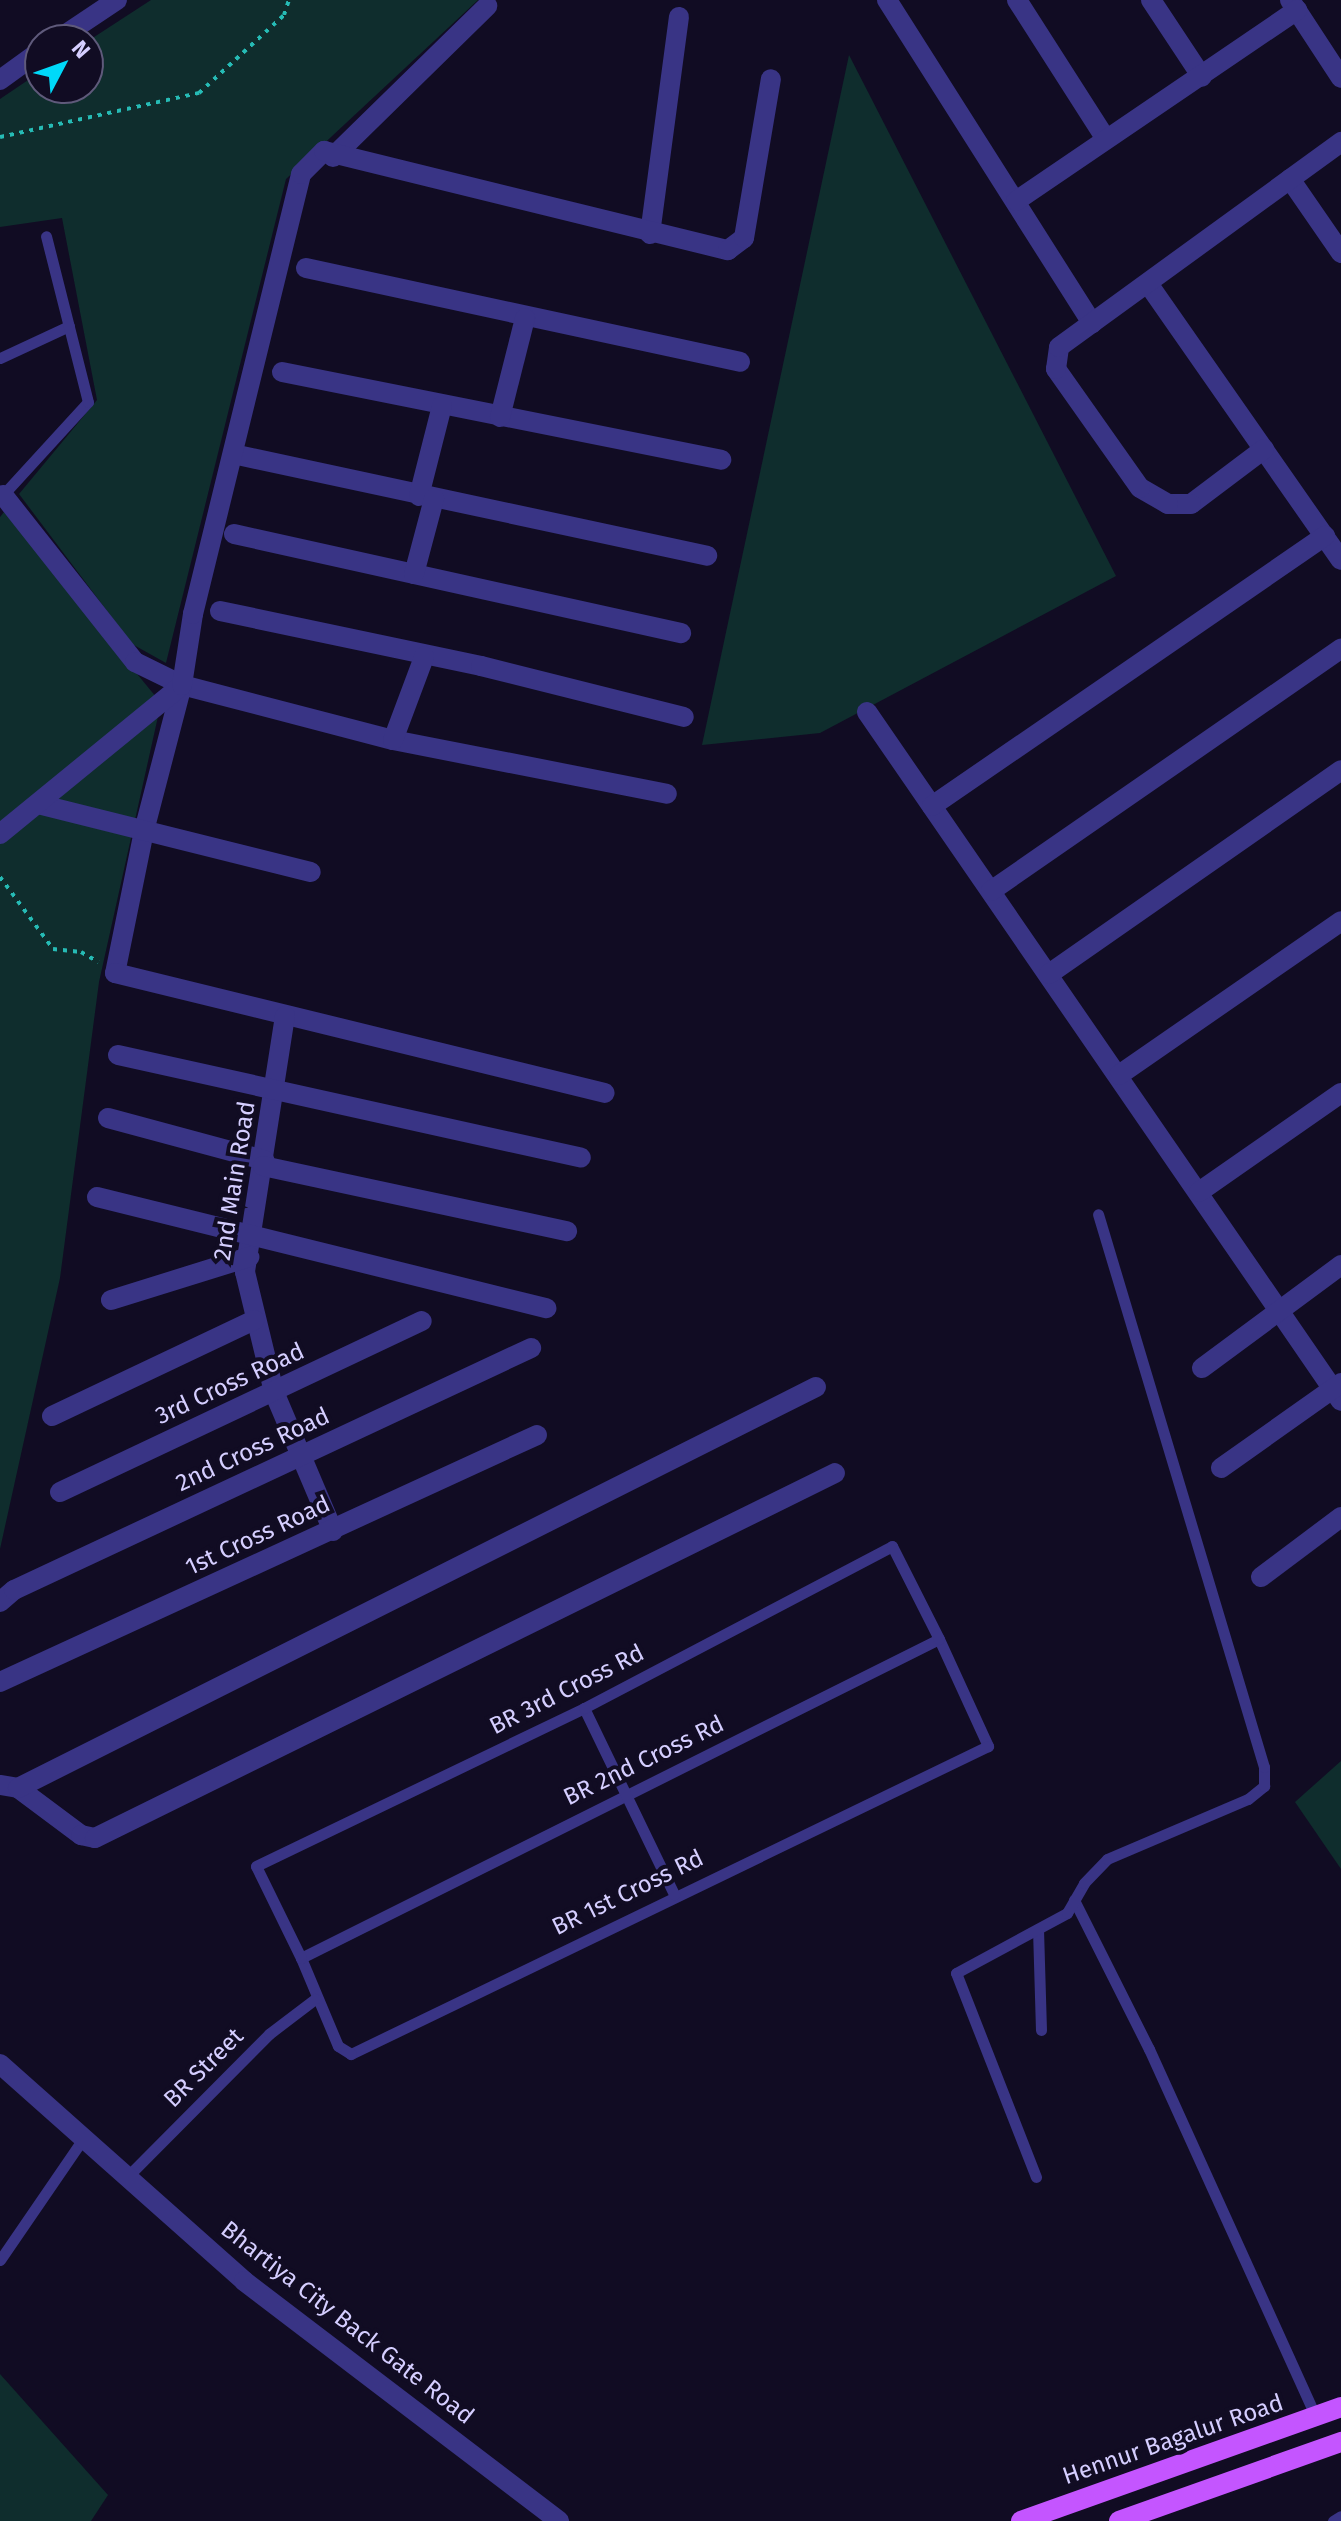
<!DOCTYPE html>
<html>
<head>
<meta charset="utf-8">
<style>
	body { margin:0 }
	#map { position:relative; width:1341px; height:2521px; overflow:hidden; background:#110c23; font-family:"Fira Sans",sans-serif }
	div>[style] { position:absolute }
	.green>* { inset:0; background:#0f2d2d }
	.path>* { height:4px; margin-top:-2px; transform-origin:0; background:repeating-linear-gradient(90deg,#26bbb5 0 4px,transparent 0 10px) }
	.service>* { height:11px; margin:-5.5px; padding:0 5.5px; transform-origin:5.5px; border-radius:5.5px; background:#393485 }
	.minor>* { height:20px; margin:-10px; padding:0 10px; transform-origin:10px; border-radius:10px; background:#393485 }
	.tertiary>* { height:20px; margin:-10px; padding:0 10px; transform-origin:10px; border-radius:10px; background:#393485 }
	.primary>* { height:20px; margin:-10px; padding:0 10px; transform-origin:10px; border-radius:10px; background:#c455ff }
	span { translate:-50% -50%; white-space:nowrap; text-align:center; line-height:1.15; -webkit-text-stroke:8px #110c23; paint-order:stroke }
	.street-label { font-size:24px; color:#d5ceff }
	.north { position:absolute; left:24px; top:24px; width:80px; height:80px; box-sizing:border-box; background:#110c23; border:2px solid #5f5a7b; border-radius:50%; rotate:49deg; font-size:22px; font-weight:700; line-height:32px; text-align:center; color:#d5ceff }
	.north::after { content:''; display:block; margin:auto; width:28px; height:36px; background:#00d9f9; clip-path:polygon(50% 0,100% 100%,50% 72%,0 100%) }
</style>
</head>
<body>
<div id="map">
	<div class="green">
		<div style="clip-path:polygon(151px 0,478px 0,286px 179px,166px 663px,132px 644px,19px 494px,97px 400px,62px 218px,0 227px,0 99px,40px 72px,40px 88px,88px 88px,88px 41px)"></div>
		<div style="clip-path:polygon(849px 55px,1116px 576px,820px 733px,702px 745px)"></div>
		<div style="clip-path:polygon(4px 512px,161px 703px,99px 982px,60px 1278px,0 1549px,0 517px)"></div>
		<div style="clip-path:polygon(1341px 1761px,1341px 1869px,1295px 1802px)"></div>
		<div style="clip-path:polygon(0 2374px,108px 2495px,91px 2521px,0 2521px)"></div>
	</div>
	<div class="path">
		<div style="left:0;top:137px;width:204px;rotate:-12.5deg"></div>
		<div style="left:199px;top:93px;width:115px;rotate:-42.5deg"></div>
		<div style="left:284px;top:15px;width:16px;rotate:-72deg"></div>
		<div style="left:0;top:877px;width:89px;rotate:53.6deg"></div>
		<div style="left:53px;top:949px;width:28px;rotate:6deg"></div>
		<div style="left:81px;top:952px;width:20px;rotate:30deg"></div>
	</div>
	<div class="service">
		<div style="left:0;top:358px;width:76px;rotate:-24.9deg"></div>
		<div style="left:0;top:498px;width:130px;rotate:-47.5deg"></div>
		<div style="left:88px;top:402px;width:171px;rotate:-104.2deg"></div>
		<div style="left:939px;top:1639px;width:118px;rotate:65.4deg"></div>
		<div style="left:988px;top:1746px;width:708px;rotate:154.2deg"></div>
		<div style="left:351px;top:2054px;width:15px;rotate:-148deg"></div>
		<div style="left:338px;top:2046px;width:95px;rotate:-112.8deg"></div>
		<div style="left:301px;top:1958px;width:713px;rotate:-26.57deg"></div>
		<div style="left:584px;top:1708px;width:207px;rotate:64.2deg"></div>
		<div style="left:1074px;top:1900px;width:167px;rotate:63.3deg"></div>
		<div style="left:1149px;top:2049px;width:404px;rotate:65.6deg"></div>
		<div style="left:1038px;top:1929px;width:101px;rotate:88.3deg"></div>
		<div style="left:301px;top:1958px;width:102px;rotate:-116.1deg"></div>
		<div style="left:256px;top:1866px;width:364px;rotate:-25.7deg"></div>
		<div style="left:584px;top:1708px;width:348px;rotate:-27.7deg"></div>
		<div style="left:892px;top:1546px;width:104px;rotate:63.2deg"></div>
		<div style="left:129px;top:2175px;width:199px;rotate:-45.2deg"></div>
		<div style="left:269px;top:2034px;width:58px;rotate:-37.3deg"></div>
		<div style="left:1036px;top:2177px;width:219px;rotate:-111.4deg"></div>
		<div style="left:956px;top:1973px;width:126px;rotate:-28.4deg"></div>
		<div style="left:1067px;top:1913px;width:34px;rotate:-60deg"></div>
		<div style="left:1084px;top:1883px;width:33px;rotate:-46deg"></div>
		<div style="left:1107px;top:1859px;width:153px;rotate:-23.1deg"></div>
		<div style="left:1248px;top:1799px;width:21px;rotate:-39deg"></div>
		<div style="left:1264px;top:1786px;width:19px;rotate:-90deg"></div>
		<div style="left:1264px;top:1767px;width:577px;rotate:-106.71deg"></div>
		<div style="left:0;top:2260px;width:150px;rotate:-55.6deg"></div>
		<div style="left:1333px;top:2521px;width:9px;rotate:-32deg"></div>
	</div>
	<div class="minor">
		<div style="left:887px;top:0;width:383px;rotate:57.6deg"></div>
		<div style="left:1017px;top:0;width:161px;rotate:57.4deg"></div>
		<div style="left:1151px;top:0;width:92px;rotate:56.5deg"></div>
		<div style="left:1290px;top:0;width:93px;rotate:56.8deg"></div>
		<div style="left:57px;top:40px;width:72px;rotate:-33.7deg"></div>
		<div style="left:0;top:80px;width:49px;rotate:-35.9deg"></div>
		<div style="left:333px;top:157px;width:216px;rotate:-44.4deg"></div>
		<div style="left:1290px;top:179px;width:90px;rotate:55.4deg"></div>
		<div style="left:1016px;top:201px;width:340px;rotate:-34.2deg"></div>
		<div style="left:650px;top:234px;width:219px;rotate:-82.4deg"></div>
		<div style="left:306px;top:268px;width:444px;rotate:12.2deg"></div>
		<div style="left:1149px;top:285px;width:335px;rotate:55.1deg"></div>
		<div style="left:282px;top:372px;width:448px;rotate:11.3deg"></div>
		<div style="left:500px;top:417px;width:102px;rotate:-75.8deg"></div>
		<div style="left:1264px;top:449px;width:91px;rotate:143deg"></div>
		<div style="left:1191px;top:504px;width:23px;rotate:180deg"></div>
		<div style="left:1168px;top:504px;width:32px;rotate:-150deg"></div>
		<div style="left:1140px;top:488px;width:146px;rotate:-125.2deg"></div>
		<div style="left:1056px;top:369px;width:22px;rotate:-82deg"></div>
		<div style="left:1059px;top:347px;width:349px;rotate:-36deg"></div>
		<div style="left:233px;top:454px;width:485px;rotate:12.1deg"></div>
		<div style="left:3px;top:495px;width:213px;rotate:51.7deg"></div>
		<div style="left:135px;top:662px;width:52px;rotate:26.1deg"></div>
		<div style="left:182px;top:685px;width:218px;rotate:14.6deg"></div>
		<div style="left:393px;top:740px;width:279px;rotate:11.1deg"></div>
		<div style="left:419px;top:496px;width:93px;rotate:-75.7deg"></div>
		<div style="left:234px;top:534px;width:458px;rotate:12.5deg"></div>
		<div style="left:414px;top:574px;width:78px;rotate:-75.1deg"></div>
		<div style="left:220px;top:611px;width:267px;rotate:11.9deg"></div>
		<div style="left:481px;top:666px;width:209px;rotate:14.1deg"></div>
		<div style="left:182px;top:685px;width:151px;rotate:104.6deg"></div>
		<div style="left:144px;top:831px;width:145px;rotate:101.5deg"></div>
		<div style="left:115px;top:973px;width:504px;rotate:13.76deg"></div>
		<div style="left:867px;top:712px;width:836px;rotate:55.47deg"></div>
		<div style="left:393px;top:740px;width:89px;rotate:-69.5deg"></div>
		<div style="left:38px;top:804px;width:281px;rotate:14deg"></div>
		<div style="left:932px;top:806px;width:477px;rotate:-34.5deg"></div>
		<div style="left:0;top:834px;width:235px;rotate:-39.3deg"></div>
		<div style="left:182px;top:685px;width:72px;rotate:-81.2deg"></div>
		<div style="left:193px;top:614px;width:453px;rotate:-76.2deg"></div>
		<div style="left:301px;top:174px;width:33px;rotate:-45deg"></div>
		<div style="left:324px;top:151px;width:416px;rotate:13.8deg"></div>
		<div style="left:728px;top:250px;width:20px;rotate:-37deg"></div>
		<div style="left:744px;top:238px;width:161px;rotate:-80.4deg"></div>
		<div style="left:991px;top:891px;width:426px;rotate:-34.7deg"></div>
		<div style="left:1049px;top:974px;width:356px;rotate:-34.9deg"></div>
		<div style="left:285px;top:1016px;width:259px;rotate:98.9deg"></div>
		<div style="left:245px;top:1272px;width:123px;rotate:76.4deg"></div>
		<div style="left:274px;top:1392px;width:151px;rotate:67deg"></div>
		<div style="left:118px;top:1055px;width:474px;rotate:12.5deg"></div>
		<div style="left:1119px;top:1075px;width:270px;rotate:-34.7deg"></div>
		<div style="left:108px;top:1118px;width:162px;rotate:15.1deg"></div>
		<div style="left:263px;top:1166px;width:311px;rotate:12.1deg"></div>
		<div style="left:1199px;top:1192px;width:173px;rotate:-34.9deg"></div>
		<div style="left:97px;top:1197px;width:463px;rotate:13.9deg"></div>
		<div style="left:111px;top:1300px;width:145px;rotate:-17.3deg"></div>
		<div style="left:1202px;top:1368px;width:173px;rotate:-36.5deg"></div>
		<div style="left:52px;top:1416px;width:224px;rotate:-25.4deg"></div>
		<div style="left:1221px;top:1468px;width:147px;rotate:-35.3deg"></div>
		<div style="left:60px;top:1492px;width:400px;rotate:-25.3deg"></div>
		<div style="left:1261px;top:1577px;width:100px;rotate:-36.9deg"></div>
		<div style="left:0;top:1602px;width:18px;rotate:-41deg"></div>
		<div style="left:14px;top:1590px;width:571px;rotate:-25.08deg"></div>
		<div style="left:0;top:1682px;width:591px;rotate:-24.7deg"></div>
		<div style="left:0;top:1785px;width:18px;rotate:9deg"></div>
		<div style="left:18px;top:1788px;width:79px;rotate:36.7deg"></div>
		<div style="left:81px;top:1835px;width:14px;rotate:12deg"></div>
		<div style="left:95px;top:1838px;width:825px;rotate:-26.25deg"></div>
		<div style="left:18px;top:1788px;width:893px;rotate:-26.68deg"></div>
	</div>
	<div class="tertiary">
		<div style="left:0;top:2064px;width:327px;rotate:41.6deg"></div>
		<div style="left:244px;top:2281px;width:396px;rotate:37.3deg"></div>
	</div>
	<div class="primary">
		<div style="left:1021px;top:2521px;width:340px;rotate:-19.6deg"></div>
		<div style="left:1119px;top:2521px;width:236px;rotate:-19.6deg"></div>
	</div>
	<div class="street-label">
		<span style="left:235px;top:1181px;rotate:-81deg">2nd Main Road</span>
		<span style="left:230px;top:1384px;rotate:-25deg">3rd Cross Road</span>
		<span style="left:253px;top:1450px;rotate:-25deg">2nd Cross Road</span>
		<span style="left:258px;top:1536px;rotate:-25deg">1st Cross Road</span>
		<span style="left:567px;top:1690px;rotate:-27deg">BR 3rd Cross Rd</span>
		<span style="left:644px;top:1761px;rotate:-26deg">BR 2nd Cross Rd</span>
		<span style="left:628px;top:1893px;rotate:-26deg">BR 1st Cross Rd</span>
		<span style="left:204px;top:2068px;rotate:-45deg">BR Street</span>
		<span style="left:347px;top:2323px;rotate:38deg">Bhartiya City Back Gate Road</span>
		<span style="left:1173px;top:2440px;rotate:-19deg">Hennur Bagalur Road</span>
	</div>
	<div class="north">N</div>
</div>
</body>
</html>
